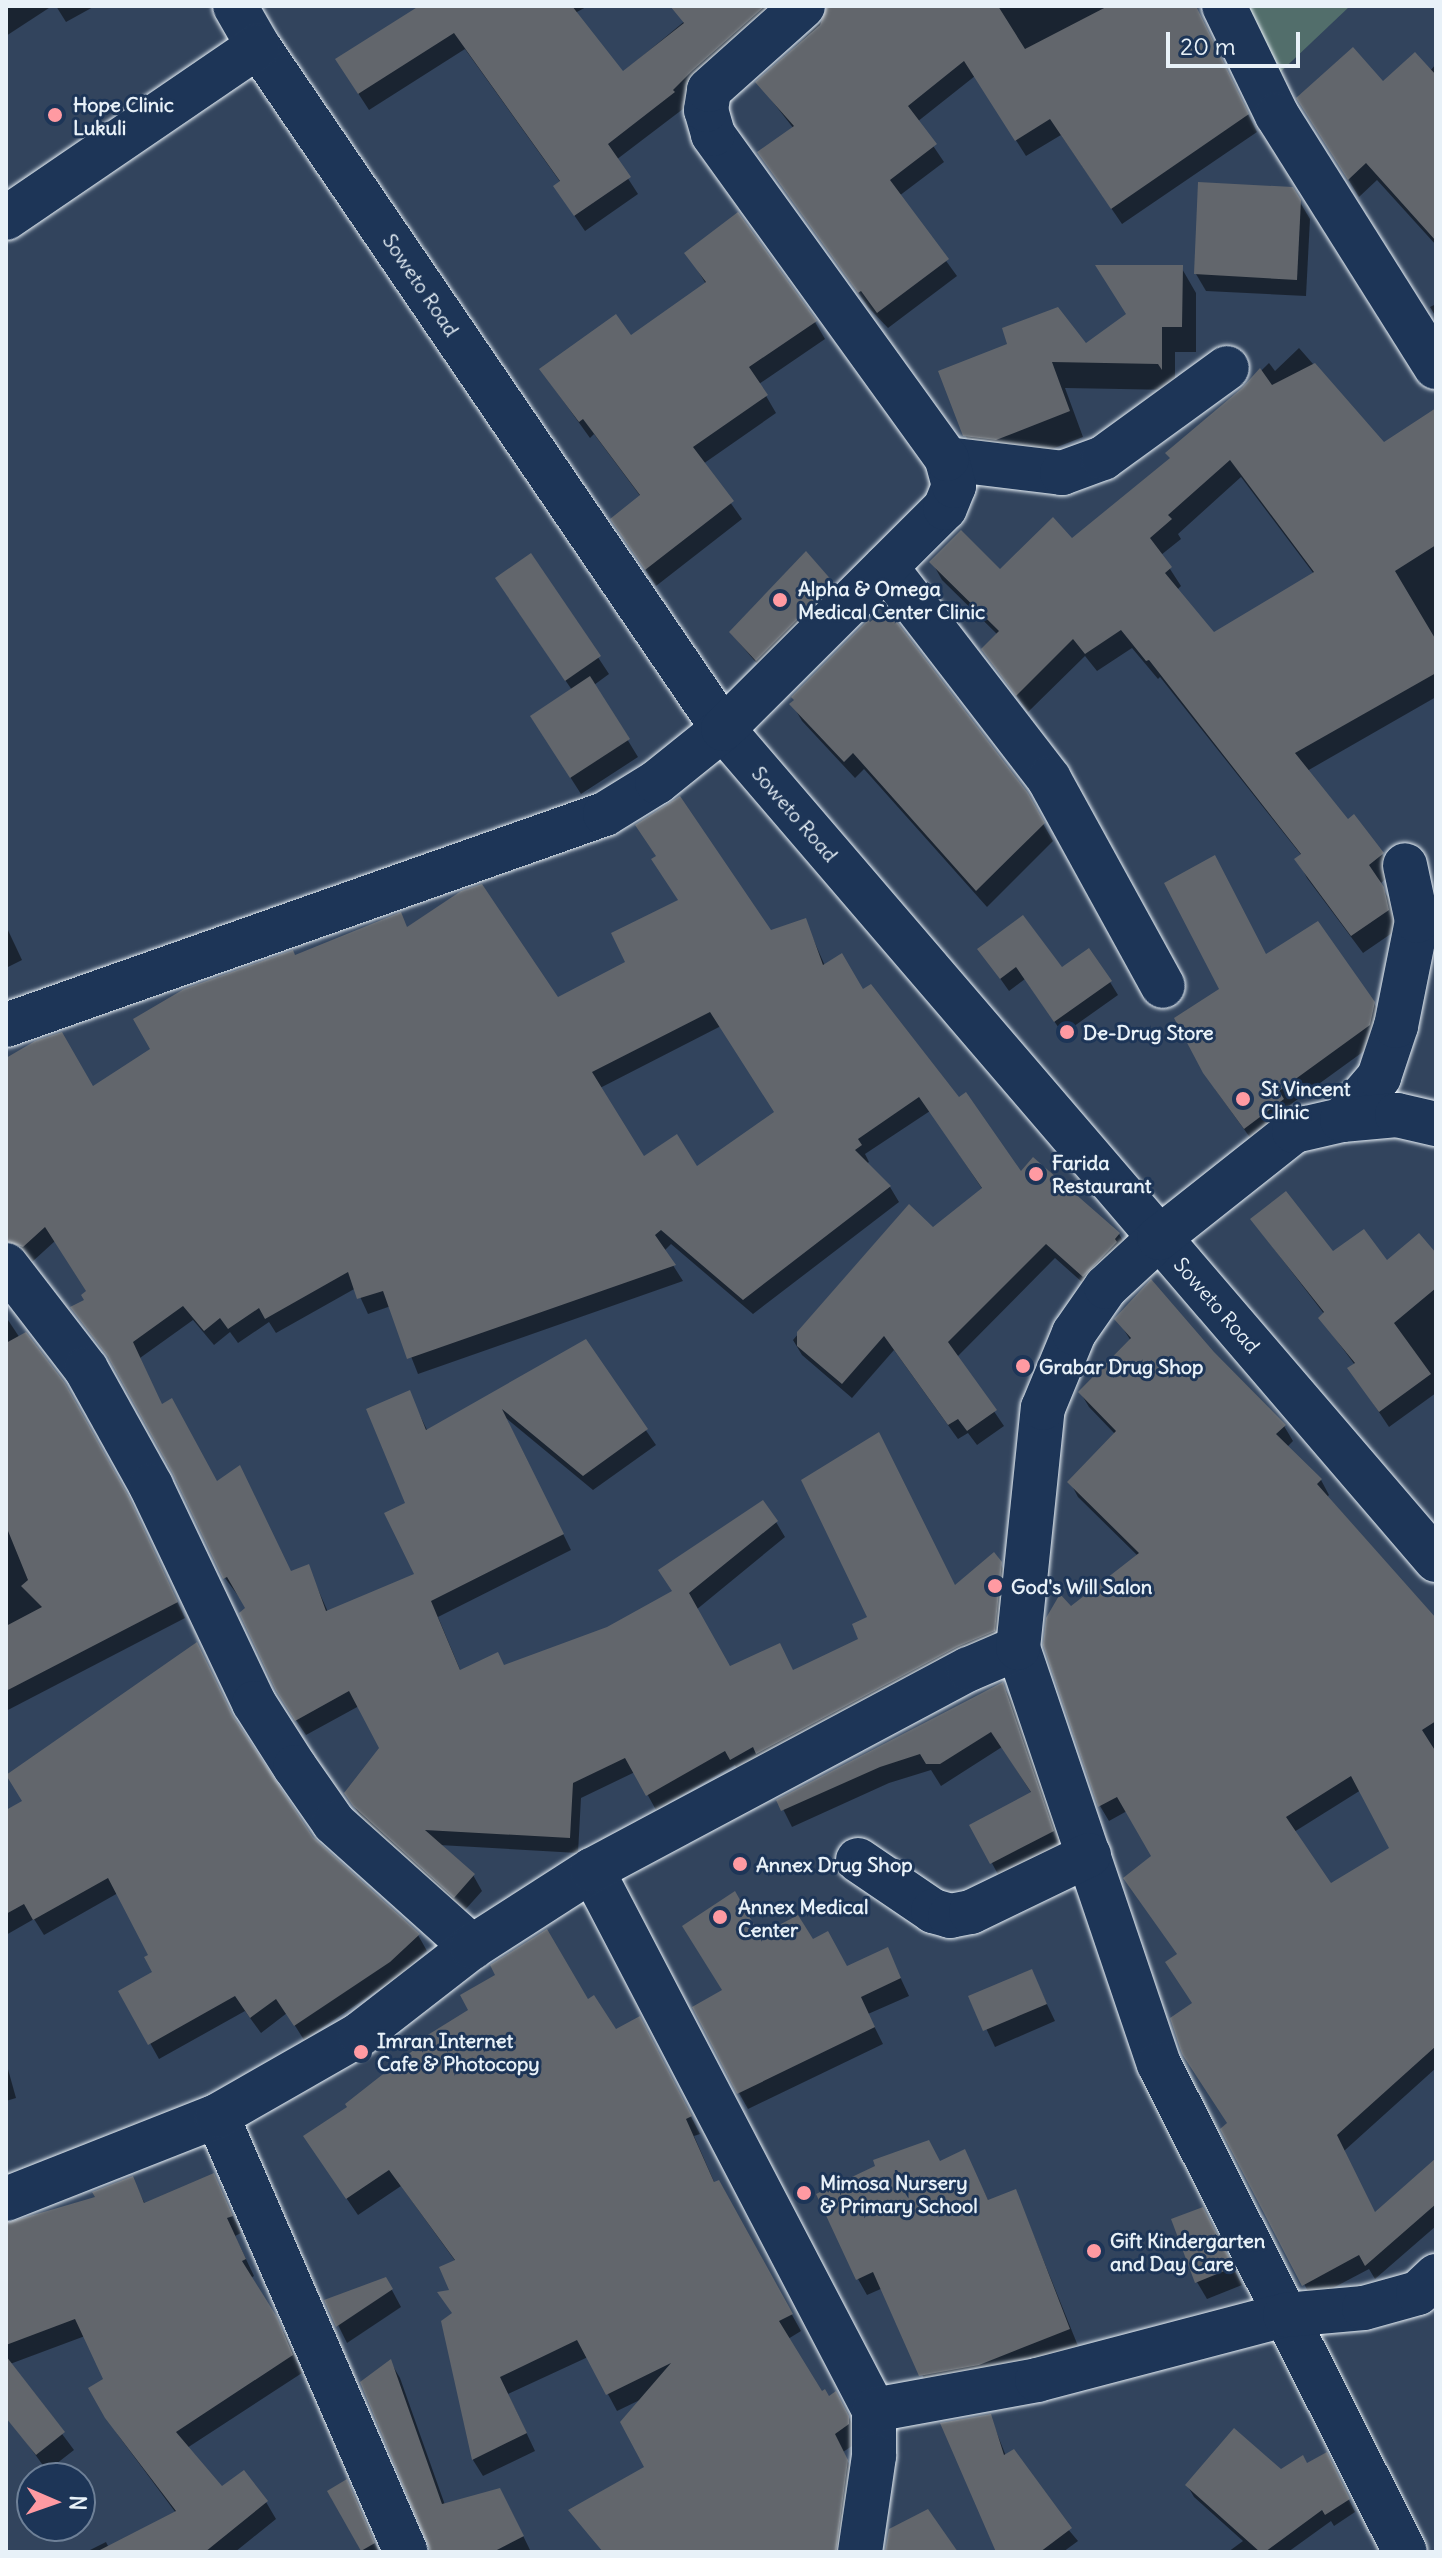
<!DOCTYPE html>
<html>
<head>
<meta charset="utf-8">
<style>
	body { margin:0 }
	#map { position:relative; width:1442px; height:2558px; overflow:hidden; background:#32445d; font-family:Delius,sans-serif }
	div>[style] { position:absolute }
	.green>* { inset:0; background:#526e6b }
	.shadow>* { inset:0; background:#0007 }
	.building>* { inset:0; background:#62666c }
	.roads { filter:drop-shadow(0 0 2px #e8f1f8) drop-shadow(0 0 2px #e8f1f8) }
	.minor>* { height:44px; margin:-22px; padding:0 22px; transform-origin:22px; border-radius:22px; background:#1d3557 }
	.dots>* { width:22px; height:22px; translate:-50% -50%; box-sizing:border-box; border:4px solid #1d3557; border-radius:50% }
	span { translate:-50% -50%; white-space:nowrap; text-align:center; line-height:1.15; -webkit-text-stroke:6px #1d3557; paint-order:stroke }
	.poi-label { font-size:20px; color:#e8f1f8; font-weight:700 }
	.left { translate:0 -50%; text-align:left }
	.street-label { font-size:20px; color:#e8f1f8 }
	.frame { position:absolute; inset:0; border:8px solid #e8f1f8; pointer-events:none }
	.north { position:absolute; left:16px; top:2462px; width:80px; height:80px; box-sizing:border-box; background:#1d3557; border:2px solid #6e8097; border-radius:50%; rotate:92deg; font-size:22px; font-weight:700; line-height:32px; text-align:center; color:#e8f1f8 }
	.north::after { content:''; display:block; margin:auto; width:28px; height:36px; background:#ff9aa2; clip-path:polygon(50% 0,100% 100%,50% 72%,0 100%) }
	.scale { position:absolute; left:1166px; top:32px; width:134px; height:36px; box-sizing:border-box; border:4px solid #e8f1f8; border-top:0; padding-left:10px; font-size:24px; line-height:28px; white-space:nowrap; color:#e8f1f8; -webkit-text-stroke:6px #1d3557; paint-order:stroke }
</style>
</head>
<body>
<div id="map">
	<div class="green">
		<div style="clip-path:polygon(1235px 6px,1350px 6px,1273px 79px)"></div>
	</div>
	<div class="shadow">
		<div style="clip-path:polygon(6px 6px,52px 6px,6px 36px)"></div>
		<div style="clip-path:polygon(56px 6px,95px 6px,66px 22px)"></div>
		<div style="clip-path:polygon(423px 6px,588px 6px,575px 13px,622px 73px,703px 6px,793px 6px,701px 88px,683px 109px,616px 160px,638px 194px,585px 231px,565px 202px,561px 183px,465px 49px,369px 110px,347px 76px)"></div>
		<div style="clip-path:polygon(829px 6px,1194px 6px,1257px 132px,1122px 224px,1061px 135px,1026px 156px,975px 76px,917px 122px,944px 162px,899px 196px,957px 276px,888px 328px,869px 308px,759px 153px,794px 129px,758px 83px,828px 15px)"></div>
		<div style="clip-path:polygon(1436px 64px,1436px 245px,1377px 180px,1359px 197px,1310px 117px,1383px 84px,1430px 71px)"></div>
		<div style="clip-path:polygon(1292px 189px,1310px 219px,1306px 296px,1206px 291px,1196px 274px)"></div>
		<div style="clip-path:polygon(687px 253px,815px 322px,825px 339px,759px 384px,776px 413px,703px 464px,742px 519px,656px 586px,623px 536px,641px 497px,594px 434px,590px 438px,541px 370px,631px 338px,706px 284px)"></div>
		<div style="clip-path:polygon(1181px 267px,1196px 293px,1196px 352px,1175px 352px,1175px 390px,1065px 388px,1083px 437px,1011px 465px,980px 461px,965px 435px,941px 372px,1085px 346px,1128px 316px)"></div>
		<div style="clip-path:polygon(1436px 304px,1436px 317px,1430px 307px)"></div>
		<div style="clip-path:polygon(evenodd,1299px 348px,1384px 445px,1436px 410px,1436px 697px,1307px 771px,1347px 822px,1382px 854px,1393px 872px,1380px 884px,1394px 907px,1398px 929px,1363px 953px,1307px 878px,1297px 859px,1302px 856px,1160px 677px,1158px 679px,1132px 648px,1097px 671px,1085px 656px,1028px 712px,983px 650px,998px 635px,942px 580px,932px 562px,1000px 571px,1072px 541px,1171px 460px,1269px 363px,1275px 371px,1299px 348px,1241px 477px,1314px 574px,1214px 635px,1177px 590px,1181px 586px,1161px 555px,1181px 539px,1178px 534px,1241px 477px)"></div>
		<div style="clip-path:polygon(531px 556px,609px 674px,594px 685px,638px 757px,581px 794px,542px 733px,572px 690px,507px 595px)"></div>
		<div style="clip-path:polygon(833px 584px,841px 598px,765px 673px,731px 633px)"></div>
		<div style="clip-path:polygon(792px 704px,1026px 794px,1053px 841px,987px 907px,864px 769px,855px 778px,802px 721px)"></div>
		<div style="clip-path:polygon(evenodd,805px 920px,825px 966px,863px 991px,1021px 1174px,1119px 1234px,1128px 1249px,1092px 1291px,1055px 1258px,957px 1357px,1004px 1426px,977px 1445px,968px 1433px,958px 1439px,894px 1350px,852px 1398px,802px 1355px,793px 1340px,909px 1206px,933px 1230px,983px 1190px,930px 1111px,865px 1154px,869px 1162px,866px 1164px,890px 1187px,899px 1202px,753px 1314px,671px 1244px,664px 1251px,683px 1281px,418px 1374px,391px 1306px,368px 1314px,356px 1288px,276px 1333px,269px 1322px,238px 1343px,230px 1332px,214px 1345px,193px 1320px,140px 1358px,162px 1406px,217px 1483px,291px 1573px,308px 1567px,328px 1612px,417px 1575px,407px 1504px,409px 1393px,428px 1432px,585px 1342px,656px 1445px,593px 1490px,506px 1418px,571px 1550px,438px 1617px,461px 1672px,504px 1666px,608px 1629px,673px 1592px,776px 1522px,785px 1537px,696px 1610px,730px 1668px,793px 1672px,861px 1640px,1000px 1563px,1009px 1579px,1002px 1646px,740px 1774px,735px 1765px,656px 1810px,635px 1772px,581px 1798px,578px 1853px,439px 1845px,473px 1875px,482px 1891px,464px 1911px,364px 1822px,346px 1793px,381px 1749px,359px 1706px,306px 1735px,287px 1707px,248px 1609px,225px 1578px,175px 1473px,118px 1371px,73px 1308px,86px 1301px,88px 1292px,55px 1241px,32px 1262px,25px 1257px,6px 1258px,6px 1061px,93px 1088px,294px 957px,408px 929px,557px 1000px,805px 920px,721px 1026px,776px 1113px,697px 1168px,643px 1158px,600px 1088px,721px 1026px)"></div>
		<div style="clip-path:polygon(6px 926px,22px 960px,6px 968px)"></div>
		<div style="clip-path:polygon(980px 950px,1110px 982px,1118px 995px,1063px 1034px,1025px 979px,1009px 991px)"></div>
		<div style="clip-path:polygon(1266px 956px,1374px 1003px,1383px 1019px,1378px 1041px,1287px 1107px,1292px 1115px,1254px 1143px,1215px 1089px,1222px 989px)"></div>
		<div style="clip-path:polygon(1252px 1220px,1333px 1253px,1387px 1263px,1436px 1256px,1436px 1393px,1389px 1427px,1350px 1369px,1355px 1365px,1320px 1318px,1325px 1315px)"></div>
		<div style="clip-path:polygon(6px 1317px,137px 1515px,185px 1618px,6px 1711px)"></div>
		<div style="clip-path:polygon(evenodd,1117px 1319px,1213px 1354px,1284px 1426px,1293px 1441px,1287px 1447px,1321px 1480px,1329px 1495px,1326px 1498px,1436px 1621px,1436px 2068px,1344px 2151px,1375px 2214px,1436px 2161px,1436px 2226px,1375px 2279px,1369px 2269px,1312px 2299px,1222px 2129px,1229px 2124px,1178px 1955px,1154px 1857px,1127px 1811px,1109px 1821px,1100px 1806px,1045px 1645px,1071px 1609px,1138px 1556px,1078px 1497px,1070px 1482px,1115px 1434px,1089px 1407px,1080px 1392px,1131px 1341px,1117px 1319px,1361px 1790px,1391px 1849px,1330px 1885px,1294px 1832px,1361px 1790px)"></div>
		<div style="clip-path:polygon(1002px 1684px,1012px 1701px,1062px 1848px,1001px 1880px,972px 1826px,1032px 1794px,1002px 1747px,941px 1786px,931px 1770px,889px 1783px,792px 1827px,779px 1801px)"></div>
		<div style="clip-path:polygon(237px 1727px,312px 1839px,418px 1935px,427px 1951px,402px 1974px,304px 2040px,287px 2013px,261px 2033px,245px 2011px,159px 2059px,121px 1991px,155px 1972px,150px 1956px,118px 1893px,44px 1935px,34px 1919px,6px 1935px,6px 1812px)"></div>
		<div style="clip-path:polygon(760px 1937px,846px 1968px,887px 1949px,909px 1996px,868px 2014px,883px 2044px,748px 2109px,739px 2093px,724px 1991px)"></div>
		<div style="clip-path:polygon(1031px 1971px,1055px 2021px,995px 2047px,971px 1997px)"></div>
		<div style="clip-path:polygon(587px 2002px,615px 2032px,649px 2035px,700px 2134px,694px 2136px,715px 2184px,718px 2182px,801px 2331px,788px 2339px,821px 2394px,845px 2410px,858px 2435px,858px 2442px,843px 2452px,857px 2479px,846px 2552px,630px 2552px,765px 2467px,644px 2398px,617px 2411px,588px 2357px,508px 2394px,535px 2451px,483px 2476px,473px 2460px,443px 2322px,453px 2314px,456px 2262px,401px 2186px,358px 2215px,316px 2154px)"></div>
		<div style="clip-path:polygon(6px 2062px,16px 2098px,6px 2101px)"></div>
		<div style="clip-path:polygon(964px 2152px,989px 2202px,1016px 2192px,1078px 2346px,989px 2381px,930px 2392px,883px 2288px,867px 2295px,858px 2279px,877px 2167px,940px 2163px)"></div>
		<div style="clip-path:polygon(214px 2175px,241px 2233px,235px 2236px,254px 2276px,251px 2278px,286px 2336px,302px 2373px,187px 2448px,222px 2489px,266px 2502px,276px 2519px,235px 2552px,86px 2552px,106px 2542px,109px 2548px,176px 2513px,118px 2435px,90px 2388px,106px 2379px,85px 2336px,10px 2364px,74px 2450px,47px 2471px,6px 2414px,6px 2224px,97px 2198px,132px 2179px,145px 2204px)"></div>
		<div style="clip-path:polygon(1212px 2226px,1242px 2285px,1207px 2299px,1197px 2282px)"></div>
		<div style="clip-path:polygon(386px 2279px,401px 2307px,347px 2343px,326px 2301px)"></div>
		<div style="clip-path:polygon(390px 2361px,400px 2378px,445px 2505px,509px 2507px,531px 2552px,433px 2552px)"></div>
		<div style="clip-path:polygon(990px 2416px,1006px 2456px,1078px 2541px,1063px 2552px,998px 2552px)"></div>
		<div style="clip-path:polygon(1332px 2466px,1355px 2512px,1334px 2526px,1331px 2521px,1288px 2552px,1228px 2552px,1243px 2541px,1194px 2497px,1187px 2485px)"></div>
		<div style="clip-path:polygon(346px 2482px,356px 2499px,379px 2552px,364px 2552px,329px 2492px)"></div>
	</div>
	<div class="building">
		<div style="clip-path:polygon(419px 6px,572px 6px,623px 71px,684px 23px,670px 6px,765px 6px,692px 71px,673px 90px,675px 92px,608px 144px,631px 177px,574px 216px,553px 186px,560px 181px,454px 33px,358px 94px,335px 59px)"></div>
		<div style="clip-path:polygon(827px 6px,998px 6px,1025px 49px,1108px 6px,1196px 6px,1249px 114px,1111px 209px,1050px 119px,1015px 141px,964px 61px,908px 106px,937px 144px,890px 180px,949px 259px,877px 313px,861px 291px,858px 293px,757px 152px,794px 126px,755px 82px,820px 25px)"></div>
		<div style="clip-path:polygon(1353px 47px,1383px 81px,1415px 52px,1436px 75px,1436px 241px,1366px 163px,1348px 180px,1296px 98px)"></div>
		<div style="clip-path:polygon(1198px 182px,1293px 187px,1301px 200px,1297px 280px,1194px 274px)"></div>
		<div style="clip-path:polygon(738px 212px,817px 321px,749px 367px,768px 395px,693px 447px,734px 501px,645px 570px,610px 519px,640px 495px,583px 419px,579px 422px,539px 369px,616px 314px,631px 335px,706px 282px,684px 253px)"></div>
		<div style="clip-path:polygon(1095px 265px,1183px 265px,1182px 327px,1162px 327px,1162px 370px,1158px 364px,1052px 362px,1070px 411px,996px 440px,963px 436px,938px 371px,1007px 344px,1002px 328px,1058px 307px,1086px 343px,1126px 314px)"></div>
		<div style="clip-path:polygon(evenodd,1315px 363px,1384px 442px,1436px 408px,1436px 545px,1395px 571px,1436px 640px,1436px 673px,1295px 753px,1348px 819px,1354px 814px,1384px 853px,1369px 865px,1384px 887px,1389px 910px,1351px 936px,1294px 859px,1301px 854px,1149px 660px,1146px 661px,1121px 630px,1085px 654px,1073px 639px,1016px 696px,981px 649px,999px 631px,929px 562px,961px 530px,1000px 569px,1053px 517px,1072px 538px,1170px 458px,1165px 453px,1242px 388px,1260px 368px,1272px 385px,1315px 363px,1230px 460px,1314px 572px,1214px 632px,1165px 573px,1172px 567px,1150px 538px,1172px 519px,1168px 515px,1230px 460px)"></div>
		<div style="clip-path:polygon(806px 551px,834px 583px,756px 661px,729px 632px)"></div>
		<div style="clip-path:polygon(531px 553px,601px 656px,565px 681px,495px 578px)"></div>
		<div style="clip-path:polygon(887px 609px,1028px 793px,1045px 823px,976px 891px,853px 753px,844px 762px,789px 704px,794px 700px,791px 697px,868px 620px,870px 622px)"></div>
		<div style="clip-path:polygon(590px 676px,630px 739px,570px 778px,530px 716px)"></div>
		<div style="clip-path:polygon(evenodd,680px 796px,771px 930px,806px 918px,823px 965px,842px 953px,863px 989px,871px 984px,959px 1097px,966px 1092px,1021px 1171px,1033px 1157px,1120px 1233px,1115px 1239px,1117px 1242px,1083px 1277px,1046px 1244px,948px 1342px,997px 1410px,967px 1431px,958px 1419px,948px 1425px,884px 1336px,842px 1384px,797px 1346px,797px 1332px,909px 1204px,933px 1227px,982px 1188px,919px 1097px,858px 1139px,862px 1145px,855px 1150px,891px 1186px,743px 1300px,661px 1230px,655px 1235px,676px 1265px,407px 1359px,383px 1291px,357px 1299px,348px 1272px,265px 1319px,259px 1308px,228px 1329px,220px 1318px,204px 1331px,183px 1306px,133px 1342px,162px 1404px,172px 1398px,217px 1481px,240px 1465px,291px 1571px,309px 1564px,326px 1611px,414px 1574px,384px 1513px,405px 1503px,366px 1409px,410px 1390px,426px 1430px,586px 1339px,648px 1429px,583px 1476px,502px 1409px,564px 1534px,431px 1601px,460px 1670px,498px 1652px,504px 1665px,607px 1627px,672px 1591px,658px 1570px,763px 1500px,778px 1521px,689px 1593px,730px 1666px,780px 1643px,793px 1670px,858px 1639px,852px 1624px,867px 1617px,801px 1480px,879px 1432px,955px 1585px,994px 1552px,1002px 1562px,995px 1631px,957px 1647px,756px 1754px,753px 1747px,730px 1760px,725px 1751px,646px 1796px,625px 1758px,573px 1783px,570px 1838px,425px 1830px,475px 1874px,454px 1898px,353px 1806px,344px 1793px,379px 1748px,349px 1691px,295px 1721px,276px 1691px,239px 1613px,245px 1608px,227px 1577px,223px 1579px,173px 1474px,108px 1357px,70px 1307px,84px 1300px,81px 1295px,86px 1291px,45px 1227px,23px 1247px,6px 1241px,6px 1058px,35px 1041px,62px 1032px,93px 1086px,150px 1049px,133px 1019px,184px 989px,293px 950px,295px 955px,401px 912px,407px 927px,461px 891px,482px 884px,558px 997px,625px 962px,611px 933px,678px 900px,651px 859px,656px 856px,635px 825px,680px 796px,710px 1012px,774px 1112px,697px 1166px,677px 1134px,644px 1156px,592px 1072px,710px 1012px)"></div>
		<div style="clip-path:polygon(1215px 855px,1266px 954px,1318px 921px,1375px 1002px,1370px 1025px,1279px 1091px,1284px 1099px,1244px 1129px,1203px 1073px,1174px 1018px,1219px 989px,1164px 883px)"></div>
		<div style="clip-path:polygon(1023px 915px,1062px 967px,1089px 948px,1112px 981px,1054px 1022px,1016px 967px,1000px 979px,977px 949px)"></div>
		<div style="clip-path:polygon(1286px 1191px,1333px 1251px,1364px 1229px,1387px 1260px,1419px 1233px,1436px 1253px,1436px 1288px,1394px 1323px,1431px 1374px,1379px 1412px,1347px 1368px,1355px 1363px,1318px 1318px,1324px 1312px,1250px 1219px)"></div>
		<div style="clip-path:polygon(evenodd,1151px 1279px,1214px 1352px,1286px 1425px,1276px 1434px,1322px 1479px,1317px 1484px,1436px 1618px,1436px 1721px,1422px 1730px,1436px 1752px,1436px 2046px,1337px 2135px,1375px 2212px,1436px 2158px,1436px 2204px,1365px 2266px,1359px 2255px,1302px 2286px,1220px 2129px,1227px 2123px,1182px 2054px,1170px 2018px,1192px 2003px,1165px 1962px,1177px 1954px,1123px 1878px,1151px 1856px,1117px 1797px,1098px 1807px,1043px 1645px,1046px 1618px,1060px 1594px,1071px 1606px,1139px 1553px,1067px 1482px,1116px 1431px,1078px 1392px,1131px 1338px,1114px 1319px,1151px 1279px,1351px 1776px,1389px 1848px,1331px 1883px,1286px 1817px,1351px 1776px)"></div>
		<div style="clip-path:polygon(26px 1332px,65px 1383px,129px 1497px,178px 1602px,6px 1691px,6px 1626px,42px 1607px,21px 1586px,28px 1580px,6px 1526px,6px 1343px)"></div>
		<div style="clip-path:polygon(197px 1642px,233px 1716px,313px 1837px,420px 1934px,390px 1962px,294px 2026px,276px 1999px,250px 2018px,235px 1996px,148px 2045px,118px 1991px,152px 1972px,144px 1957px,148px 1955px,108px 1878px,33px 1920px,24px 1904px,6px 1914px,6px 1810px,22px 1801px,6px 1775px)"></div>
		<div style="clip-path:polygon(1003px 1682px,1054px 1831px,990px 1864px,969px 1825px,1031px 1792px,991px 1732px,940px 1764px,926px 1764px,920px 1754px,880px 1767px,781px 1811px,776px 1800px)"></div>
		<div style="clip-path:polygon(735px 1891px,760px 1935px,798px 1915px,813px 1939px,828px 1931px,847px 1966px,888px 1947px,901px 1978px,861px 1997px,875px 2027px,737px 2094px,692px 2007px,722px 1990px,682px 1926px)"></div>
		<div style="clip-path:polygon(547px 1929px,588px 1999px,594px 1995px,616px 2029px,640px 2016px,692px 2116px,686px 2119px,714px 2182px,719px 2180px,793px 2314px,779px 2321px,822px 2391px,825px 2389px,829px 2396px,836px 2391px,849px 2416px,849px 2424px,835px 2434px,848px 2460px,836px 2552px,603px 2552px,568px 2510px,644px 2467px,620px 2422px,671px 2363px,606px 2395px,577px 2340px,500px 2377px,527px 2433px,472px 2460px,441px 2321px,452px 2313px,437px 2292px,449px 2290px,439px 2267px,455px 2260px,389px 2170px,346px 2199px,303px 2136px,347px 2107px,345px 2104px,420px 2045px,418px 2041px,468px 2010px,460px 1995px,495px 1975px,490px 1965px)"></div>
		<div style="clip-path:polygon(1032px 1969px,1047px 2004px,983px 2031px,968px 1996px)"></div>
		<div style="clip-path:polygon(929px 2140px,940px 2161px,965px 2149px,988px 2200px,1016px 2189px,1070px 2329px,979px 2365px,919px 2376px,873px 2272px,856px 2280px,816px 2194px,875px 2166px,873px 2160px)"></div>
		<div style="clip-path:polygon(214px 2173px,233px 2216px,227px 2218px,246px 2259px,242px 2261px,277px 2317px,293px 2355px,176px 2432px,222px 2486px,244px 2470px,268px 2501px,205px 2552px,96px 2552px,176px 2511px,105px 2418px,88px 2388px,103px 2379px,75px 2319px,6px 2345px,6px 2223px,95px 2197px,92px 2192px,133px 2176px,144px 2203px)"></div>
		<div style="clip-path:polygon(1203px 2207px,1234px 2267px,1195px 2283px,1171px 2219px)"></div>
		<div style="clip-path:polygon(386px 2277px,393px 2289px,336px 2327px,324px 2300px)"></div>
		<div style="clip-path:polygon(6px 2356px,65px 2432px,36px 2455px,6px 2418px)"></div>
		<div style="clip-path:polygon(391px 2359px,442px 2504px,500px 2488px,524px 2536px,493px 2552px,431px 2552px,360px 2382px)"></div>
		<div style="clip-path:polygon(991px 2414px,1004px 2455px,1014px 2449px,1072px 2528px,1040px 2552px,996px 2552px,940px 2423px)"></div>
		<div style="clip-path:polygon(1234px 2428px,1281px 2469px,1303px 2455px,1307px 2463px,1327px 2452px,1350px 2499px,1325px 2515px,1322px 2510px,1265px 2552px,1260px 2552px,1185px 2485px)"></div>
		<div style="clip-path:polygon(347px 2479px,375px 2543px,361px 2551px,327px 2491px)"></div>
		<div style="clip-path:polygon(928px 2509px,958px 2552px,885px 2552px,889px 2529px)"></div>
	</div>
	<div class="roads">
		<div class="minor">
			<div style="left:235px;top:6px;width:46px;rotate:60.1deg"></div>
			<div style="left:258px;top:46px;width:826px;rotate:55.75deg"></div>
			<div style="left:723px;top:729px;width:1095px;rotate:49.37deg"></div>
			<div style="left:1224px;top:6px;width:121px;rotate:64.1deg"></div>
			<div style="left:1277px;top:115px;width:298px;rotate:57.8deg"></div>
			<div style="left:6px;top:218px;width:305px;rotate:-34.3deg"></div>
			<div style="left:947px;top:459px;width:116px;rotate:6.9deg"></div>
			<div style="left:1062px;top:473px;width:44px;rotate:-20.1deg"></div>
			<div style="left:1103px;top:458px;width:153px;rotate:-36deg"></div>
			<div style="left:886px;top:567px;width:267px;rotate:52.4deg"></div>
			<div style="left:1049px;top:779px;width:236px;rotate:61.2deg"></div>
			<div style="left:6px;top:1025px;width:635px;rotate:-19.41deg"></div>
			<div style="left:605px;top:814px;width:61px;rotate:-31.6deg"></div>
			<div style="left:657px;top:782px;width:85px;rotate:-38.8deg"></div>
			<div style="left:723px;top:729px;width:313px;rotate:-44.9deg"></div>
			<div style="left:945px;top:508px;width:24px;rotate:-68deg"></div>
			<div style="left:954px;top:486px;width:28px;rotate:-105deg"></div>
			<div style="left:947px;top:459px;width:400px;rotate:-125.8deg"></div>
			<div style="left:713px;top:134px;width:25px;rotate:-106deg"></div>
			<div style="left:706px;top:110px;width:20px;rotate:-81deg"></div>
			<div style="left:709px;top:90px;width:126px;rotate:-41.8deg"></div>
			<div style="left:1342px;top:1120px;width:57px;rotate:-49.3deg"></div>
			<div style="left:1379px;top:1077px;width:54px;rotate:-71.6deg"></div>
			<div style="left:1396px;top:1026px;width:107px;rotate:-78.7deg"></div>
			<div style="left:1417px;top:921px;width:57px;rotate:-102.1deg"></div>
			<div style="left:6px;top:1265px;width:131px;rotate:52.4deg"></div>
			<div style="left:86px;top:1369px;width:134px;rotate:60.9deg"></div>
			<div style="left:151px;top:1486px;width:240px;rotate:64.6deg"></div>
			<div style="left:254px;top:1703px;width:76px;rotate:57.4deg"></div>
			<div style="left:295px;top:1767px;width:68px;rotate:55.1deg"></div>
			<div style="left:334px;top:1823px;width:186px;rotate:41.9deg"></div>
			<div style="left:1018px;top:1648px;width:439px;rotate:71.3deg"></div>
			<div style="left:1159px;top:2064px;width:546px;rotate:63.25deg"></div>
			<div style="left:858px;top:1860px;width:91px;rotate:34.2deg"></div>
			<div style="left:933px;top:1911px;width:18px;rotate:16deg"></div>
			<div style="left:950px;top:1916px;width:21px;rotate:-11deg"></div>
			<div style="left:971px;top:1912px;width:131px;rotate:-25.8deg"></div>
			<div style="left:592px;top:1870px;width:609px;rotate:62.43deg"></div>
			<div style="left:874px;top:2410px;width:46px;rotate:90deg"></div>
			<div style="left:874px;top:2456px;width:97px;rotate:98.3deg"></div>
			<div style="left:217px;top:2116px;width:475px;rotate:66.6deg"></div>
			<div style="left:6px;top:2199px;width:227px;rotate:-21.5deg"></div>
			<div style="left:217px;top:2116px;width:165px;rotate:-29.8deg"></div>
			<div style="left:360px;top:2034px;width:142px;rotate:-37.8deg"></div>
			<div style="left:472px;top:1947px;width:143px;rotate:-32.7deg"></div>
			<div style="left:592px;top:1870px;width:427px;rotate:-28.1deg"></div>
			<div style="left:969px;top:1669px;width:53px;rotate:-23.2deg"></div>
			<div style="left:1018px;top:1648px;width:241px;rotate:-84.1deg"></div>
			<div style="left:1043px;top:1408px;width:81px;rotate:-67.5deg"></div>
			<div style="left:1074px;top:1333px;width:56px;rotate:-55.2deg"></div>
			<div style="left:1106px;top:1287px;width:72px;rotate:-42.8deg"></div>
			<div style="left:1159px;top:1238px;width:172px;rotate:-38.4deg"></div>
			<div style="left:1294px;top:1131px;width:49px;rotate:-12.9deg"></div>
			<div style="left:1342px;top:1120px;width:55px;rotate:-5.2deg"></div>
			<div style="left:1397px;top:1115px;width:40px;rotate:13deg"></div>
			<div style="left:874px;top:2410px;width:166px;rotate:-10.4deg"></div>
			<div style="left:1037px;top:2380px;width:256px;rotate:-14.7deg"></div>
			<div style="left:1285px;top:2315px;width:79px;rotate:-5.1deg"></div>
			<div style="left:1364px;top:2308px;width:56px;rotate:-15.5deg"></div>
			<div style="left:1418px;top:2293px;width:25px;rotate:-43deg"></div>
		</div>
	</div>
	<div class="dots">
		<div style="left:55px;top:115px;background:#ff9aa2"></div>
		<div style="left:780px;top:600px;background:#ff9aa2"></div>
		<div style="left:1067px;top:1032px;background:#ff9aa2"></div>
		<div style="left:1243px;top:1099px;background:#ff9aa2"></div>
		<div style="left:1036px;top:1174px;background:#ff9aa2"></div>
		<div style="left:1023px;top:1366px;background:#ff9aa2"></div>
		<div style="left:995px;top:1586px;background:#ff9aa2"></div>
		<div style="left:740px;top:1864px;background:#ff9aa2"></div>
		<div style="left:720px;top:1917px;background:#ff9aa2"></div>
		<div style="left:361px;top:2052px;background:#ff9aa2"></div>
		<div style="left:804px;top:2193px;background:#ff9aa2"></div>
		<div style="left:1094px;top:2251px;background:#ff9aa2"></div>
	</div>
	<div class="poi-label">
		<span class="left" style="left:73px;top:116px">Hope Clinic<br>Lukuli</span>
		<span class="left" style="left:798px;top:600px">Alpha &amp; Omega<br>Medical Center Clinic</span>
		<span class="left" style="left:1083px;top:1032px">De-Drug Store</span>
		<span class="left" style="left:1261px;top:1100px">St Vincent<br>Clinic</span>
		<span class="left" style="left:1052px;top:1174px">Farida<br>Restaurant</span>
		<span class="left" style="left:1039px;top:1366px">Grabar Drug Shop</span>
		<span class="left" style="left:1011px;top:1586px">God's Will Salon</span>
		<span class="left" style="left:756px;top:1864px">Annex Drug Shop</span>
		<span class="left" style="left:738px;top:1918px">Annex Medical<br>Center</span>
		<span class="left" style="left:377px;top:2052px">Imran Internet<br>Cafe &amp; Photocopy</span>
		<span class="left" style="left:820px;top:2194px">Mimosa Nursery<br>&amp; Primary School</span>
		<span class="left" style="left:1110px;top:2252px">Gift Kindergarten<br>and Day Care</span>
	</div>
	<div class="street-label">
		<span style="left:421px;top:285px;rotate:56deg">Soweto Road</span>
		<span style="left:795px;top:814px;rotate:49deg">Soweto Road</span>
		<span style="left:1217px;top:1305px;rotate:49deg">Soweto Road</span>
	</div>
	<div class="frame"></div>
	<div class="north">N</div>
	<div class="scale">20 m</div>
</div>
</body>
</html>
